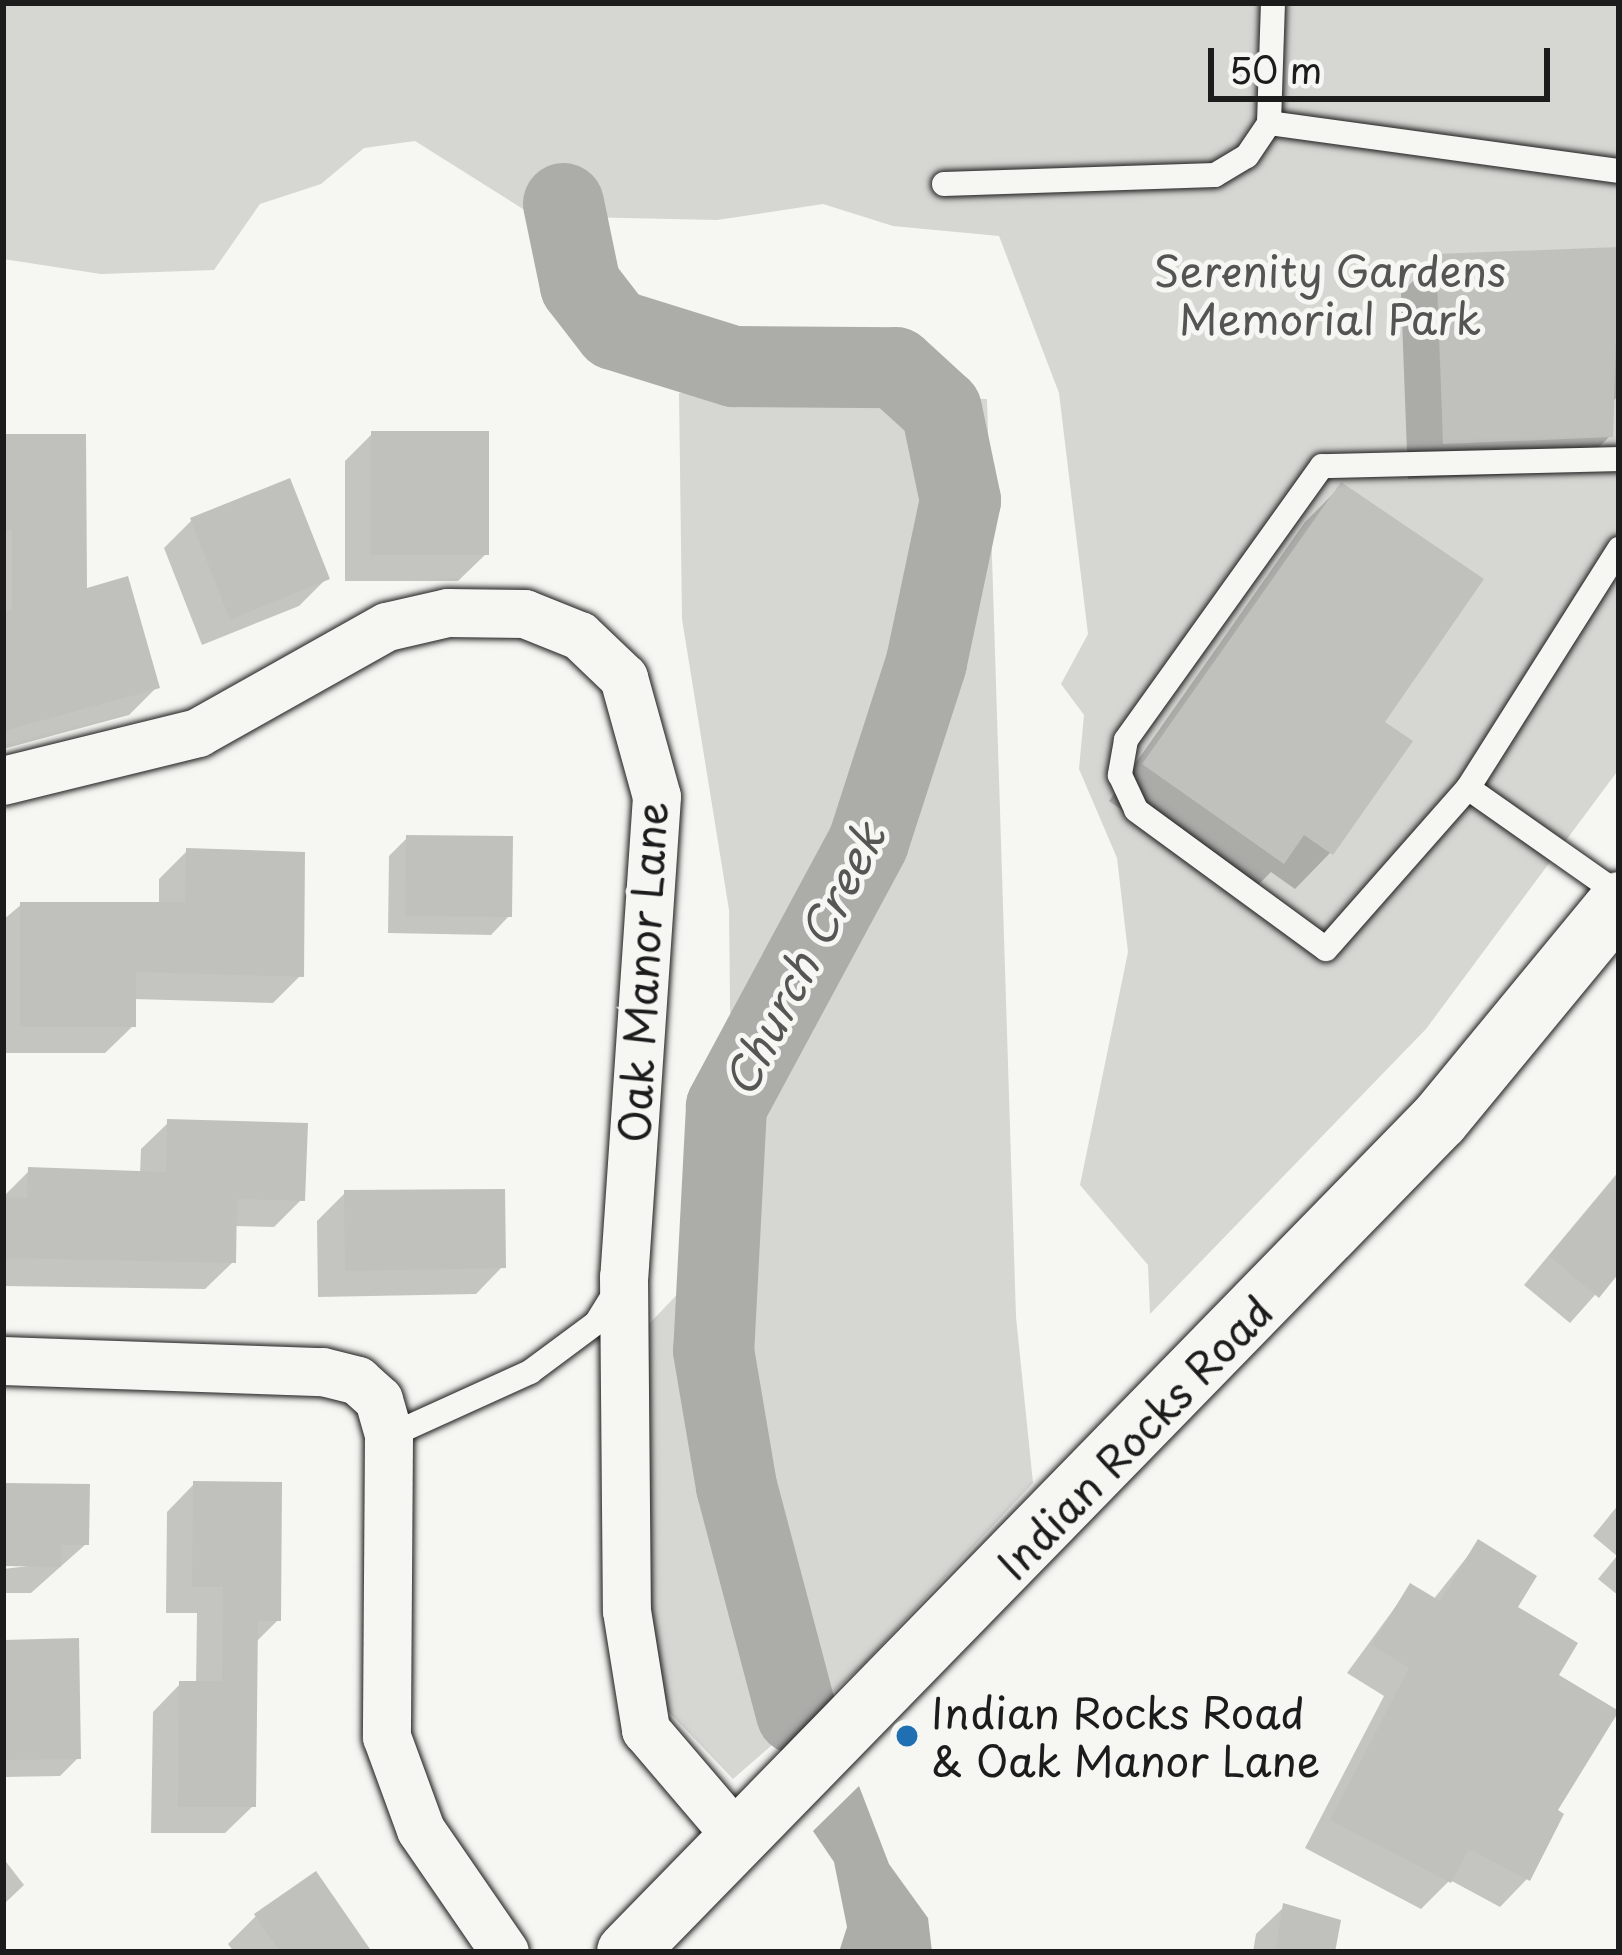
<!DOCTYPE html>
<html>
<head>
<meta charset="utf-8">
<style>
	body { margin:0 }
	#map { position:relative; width:1622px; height:1955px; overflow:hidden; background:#f6f6f2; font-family:"Playpen Sans",sans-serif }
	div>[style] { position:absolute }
	.green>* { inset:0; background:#d6d6d2 }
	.water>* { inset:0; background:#acaca9 }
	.shadow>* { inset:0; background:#0003 }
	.river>* { height:81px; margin:-40.5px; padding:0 40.5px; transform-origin:40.5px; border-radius:40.5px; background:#acaca9 }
	.building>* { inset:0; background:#c0c0bd }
	.roads { filter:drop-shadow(0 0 3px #1c1c1c) drop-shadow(0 0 3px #1c1c1c) }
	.service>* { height:24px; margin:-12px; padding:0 12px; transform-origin:12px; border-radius:12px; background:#f6f6f2 }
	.minor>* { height:48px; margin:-24px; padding:0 24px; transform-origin:24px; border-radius:24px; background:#f6f6f2 }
	.tertiary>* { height:60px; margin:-30px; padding:0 30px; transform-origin:30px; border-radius:30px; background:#f6f6f2 }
	.dots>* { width:33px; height:33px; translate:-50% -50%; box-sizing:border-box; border:6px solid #f6f6f2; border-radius:50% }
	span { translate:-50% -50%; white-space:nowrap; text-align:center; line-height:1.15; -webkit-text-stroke:10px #f6f6f2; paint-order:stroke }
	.park-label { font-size:42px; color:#545453 }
	.street-label { font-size:42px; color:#1c1c1c }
	.poi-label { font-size:42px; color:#1c1c1c }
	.left { translate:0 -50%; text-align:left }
	.water-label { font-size:45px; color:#565654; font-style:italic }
	.frame { position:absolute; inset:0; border:6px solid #1c1c1c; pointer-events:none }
	.scale { position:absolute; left:1208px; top:48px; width:342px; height:54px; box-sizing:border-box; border:6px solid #1c1c1c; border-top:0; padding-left:15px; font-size:36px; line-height:42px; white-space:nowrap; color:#1c1c1c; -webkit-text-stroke:9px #f6f6f2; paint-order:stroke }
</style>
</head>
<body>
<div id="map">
	<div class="green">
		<div style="clip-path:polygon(3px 3px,1619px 3px,1619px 769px,1426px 1029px,1150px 1314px,1148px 1265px,1080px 1185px,1128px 952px,1117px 858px,1079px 769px,1084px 715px,1061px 684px,1088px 634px,1059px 393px,999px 236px,893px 226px,823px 204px,717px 220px,534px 216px,415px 141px,364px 148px,321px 184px,260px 204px,214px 270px,101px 274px,3px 259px)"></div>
		<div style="clip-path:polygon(679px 393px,987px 399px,1016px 1317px,1033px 1483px,861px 1667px,733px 1779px,667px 1710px,650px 1608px,648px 1325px,709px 1261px,731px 1090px,729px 910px,682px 619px)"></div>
	</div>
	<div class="water">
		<div style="clip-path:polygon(859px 1786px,889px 1864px,928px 1918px,932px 1952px,839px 1952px,847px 1927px,834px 1862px,813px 1831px)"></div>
	</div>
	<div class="shadow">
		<div style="clip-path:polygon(1619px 250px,1619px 395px,1610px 404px,1610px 436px,1574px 472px,1408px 479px,1401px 293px,1437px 257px)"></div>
		<div style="clip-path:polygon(372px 434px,486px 554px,458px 581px,345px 581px,345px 461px)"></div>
		<div style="clip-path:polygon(3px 435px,83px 437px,84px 592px,157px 687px,129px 715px,3px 749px)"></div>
		<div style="clip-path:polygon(1341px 486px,1380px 722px,1409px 742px,1330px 853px,1295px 889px,1271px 872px,1246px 897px,1109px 801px,1305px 522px)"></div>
		<div style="clip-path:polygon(191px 521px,326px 579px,299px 606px,202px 645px,164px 548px)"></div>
		<div style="clip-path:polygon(407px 838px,509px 916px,491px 935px,388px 933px,389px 856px)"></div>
		<div style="clip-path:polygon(187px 851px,301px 975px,273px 1003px,133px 999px,133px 1026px,105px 1053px,3px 1053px,3px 920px,22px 904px,159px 904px,159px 879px)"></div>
		<div style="clip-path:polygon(169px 1122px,302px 1199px,274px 1227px,233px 1226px,233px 1262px,205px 1289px,3px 1286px,3px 1197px,30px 1170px,140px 1174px,141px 1149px)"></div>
		<div style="clip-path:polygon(1619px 1171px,1619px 1268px,1570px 1323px,1524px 1285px)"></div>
		<div style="clip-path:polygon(345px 1193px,503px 1266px,476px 1294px,318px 1297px,317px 1221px)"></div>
		<div style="clip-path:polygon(194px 1484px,278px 1620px,254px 1644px,253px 1806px,225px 1833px,151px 1833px,153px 1712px,180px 1684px,196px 1684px,197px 1613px,166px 1613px,167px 1512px)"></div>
		<div style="clip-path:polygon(3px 1486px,86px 1544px,31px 1593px,3px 1593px,3px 1569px,46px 1564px,3px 1563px)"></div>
		<div style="clip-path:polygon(1619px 1504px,1619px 1596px,1598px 1579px,1617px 1556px,1593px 1536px)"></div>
		<div style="clip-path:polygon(1478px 1543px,1555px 1676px,1554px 1811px,1527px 1879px,1500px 1907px,1450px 1880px,1421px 1909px,1305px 1848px,1384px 1696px,1347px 1673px,1410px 1587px,1433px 1600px)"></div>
		<div style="clip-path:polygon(3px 1643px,78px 1758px,60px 1776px,3px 1777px)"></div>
		<div style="clip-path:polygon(3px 1858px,24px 1885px,3px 1905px)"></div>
		<div style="clip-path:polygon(1284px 1907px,1332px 1952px,1253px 1952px,1256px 1934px)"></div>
		<div style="clip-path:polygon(256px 1916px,368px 1952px,234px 1952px,228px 1944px)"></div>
	</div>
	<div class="river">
		<div style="left:563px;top:203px;width:84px;rotate:78.3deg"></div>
		<div style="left:580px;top:285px;width:56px;rotate:52.3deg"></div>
		<div style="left:614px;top:329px;width:125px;rotate:17.3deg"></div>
		<div style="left:733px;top:366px;width:162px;rotate:0.4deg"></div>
		<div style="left:895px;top:367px;width:62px;rotate:42.4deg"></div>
		<div style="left:941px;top:409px;width:93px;rotate:78.2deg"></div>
		<div style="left:960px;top:500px;width:166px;rotate:101.9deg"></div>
		<div style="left:926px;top:662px;width:189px;rotate:107.9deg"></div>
		<div style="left:868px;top:842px;width:300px;rotate:118.3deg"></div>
		<div style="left:726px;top:1106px;width:244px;rotate:93deg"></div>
		<div style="left:713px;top:1350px;width:138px;rotate:80.4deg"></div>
		<div style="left:736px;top:1486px;width:235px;rotate:75.2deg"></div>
	</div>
	<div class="building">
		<div style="clip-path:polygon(1619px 247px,1613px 437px,1443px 444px,1436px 254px)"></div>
		<div style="clip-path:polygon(371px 431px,489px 431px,489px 555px,371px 555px)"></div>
		<div style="clip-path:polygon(6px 434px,86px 434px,87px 588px,128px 576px,160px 688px,3px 731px,3px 612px,12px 609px,12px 530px,3px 530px)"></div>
		<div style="clip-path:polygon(290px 478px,330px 579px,230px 620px,190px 518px)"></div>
		<div style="clip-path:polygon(1341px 482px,1484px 579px,1385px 722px,1413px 741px,1333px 855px,1304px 835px,1284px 864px,1142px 764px)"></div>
		<div style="clip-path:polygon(406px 835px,513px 836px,512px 917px,405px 916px)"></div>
		<div style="clip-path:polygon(186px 848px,305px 852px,304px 977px,136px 972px,136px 1027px,20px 1027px,20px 902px,185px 902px)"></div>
		<div style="clip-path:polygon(167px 1119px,308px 1123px,305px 1201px,237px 1199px,236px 1263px,3px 1258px,3px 1197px,27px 1198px,28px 1167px,166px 1172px)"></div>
		<div style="clip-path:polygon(1619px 1173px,1619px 1273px,1599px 1298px,1549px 1256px)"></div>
		<div style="clip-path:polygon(505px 1189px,506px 1268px,345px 1271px,344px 1190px)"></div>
		<div style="clip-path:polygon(193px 1481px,282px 1482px,281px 1621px,258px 1621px,256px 1807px,178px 1807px,179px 1681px,222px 1681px,223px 1587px,192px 1587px)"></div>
		<div style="clip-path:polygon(3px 1483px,90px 1484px,89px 1545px,61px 1545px,61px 1567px,3px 1566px)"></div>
		<div style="clip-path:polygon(1478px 1539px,1537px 1576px,1518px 1607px,1578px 1643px,1559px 1675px,1619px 1711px,1558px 1810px,1564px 1814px,1530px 1881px,1469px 1849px,1451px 1883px,1330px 1820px,1409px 1668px,1372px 1645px,1410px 1583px,1440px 1601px)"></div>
		<div style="clip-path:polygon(79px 1638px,81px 1759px,4px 1760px,3px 1640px)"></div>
		<div style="clip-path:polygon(316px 1871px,372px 1952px,280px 1952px,254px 1914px)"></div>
		<div style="clip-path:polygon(1283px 1903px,1341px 1920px,1335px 1952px,1275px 1952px)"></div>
	</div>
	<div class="roads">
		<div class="service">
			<div style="left:1269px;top:123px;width:353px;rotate:7.8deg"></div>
			<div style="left:944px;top:184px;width:271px;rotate:-1.9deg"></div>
			<div style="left:1215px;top:175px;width:37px;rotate:-31deg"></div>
			<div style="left:1247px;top:156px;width:40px;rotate:-56deg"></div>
			<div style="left:1269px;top:123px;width:120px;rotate:-88.1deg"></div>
			<div style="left:1619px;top:459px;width:297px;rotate:178.6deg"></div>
			<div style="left:1322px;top:466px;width:337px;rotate:125.6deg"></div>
			<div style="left:1126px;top:740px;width:36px;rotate:100deg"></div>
			<div style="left:1120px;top:775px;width:38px;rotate:65deg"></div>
			<div style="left:1136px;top:810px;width:235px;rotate:36.2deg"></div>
			<div style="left:1326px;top:949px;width:215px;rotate:-48.6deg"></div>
			<div style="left:1468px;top:788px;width:283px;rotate:-57.7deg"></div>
			<div style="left:1468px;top:788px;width:184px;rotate:35.1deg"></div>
			<div style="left:389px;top:1436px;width:155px;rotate:-24.4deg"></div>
			<div style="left:530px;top:1372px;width:82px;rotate:-36.6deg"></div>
			<div style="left:596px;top:1323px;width:36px;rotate:-58deg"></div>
		</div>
		<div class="minor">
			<div style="left:3px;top:781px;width:201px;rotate:-13.8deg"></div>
			<div style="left:198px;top:733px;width:217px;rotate:-29.3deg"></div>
			<div style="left:387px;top:627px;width:63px;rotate:-12.9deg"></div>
			<div style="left:448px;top:613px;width:77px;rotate:0.7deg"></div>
			<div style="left:525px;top:614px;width:59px;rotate:21.8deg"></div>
			<div style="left:580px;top:636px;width:61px;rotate:43.7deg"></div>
			<div style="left:624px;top:678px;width:123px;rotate:74.5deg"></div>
			<div style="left:657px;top:797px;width:481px;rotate:93.9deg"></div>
			<div style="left:624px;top:1277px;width:334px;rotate:89.5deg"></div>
			<div style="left:627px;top:1611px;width:121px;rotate:80.9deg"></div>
			<div style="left:646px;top:1730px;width:145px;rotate:49.5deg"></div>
			<div style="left:3px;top:1361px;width:320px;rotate:2deg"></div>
			<div style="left:323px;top:1372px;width:36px;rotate:14deg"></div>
			<div style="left:358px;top:1381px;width:28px;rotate:42deg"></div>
			<div style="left:379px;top:1400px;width:37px;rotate:74deg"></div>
			<div style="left:389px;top:1436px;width:301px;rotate:90.4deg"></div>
			<div style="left:387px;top:1737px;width:99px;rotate:69.9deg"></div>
			<div style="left:421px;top:1830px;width:148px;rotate:55.5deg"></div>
		</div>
		<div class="tertiary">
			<div style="left:627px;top:1952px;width:1164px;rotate:-45.7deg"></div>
			<div style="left:1440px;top:1119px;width:281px;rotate:-50.5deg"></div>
		</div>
	</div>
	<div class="dots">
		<div style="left:907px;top:1736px;background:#1f6fb2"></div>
	</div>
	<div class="park-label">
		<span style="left:1330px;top:294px">Serenity Gardens<br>Memorial Park</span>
	</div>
	<div class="street-label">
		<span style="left:642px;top:972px;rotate:-87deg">Oak Manor Lane</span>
		<span style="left:1134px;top:1437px;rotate:-46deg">Indian Rocks Road</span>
	</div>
	<div class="poi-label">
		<span class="left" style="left:931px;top:1736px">Indian Rocks Road<br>&amp; Oak Manor Lane</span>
	</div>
	<div class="water-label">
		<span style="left:803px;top:959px;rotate:-63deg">Church Creek</span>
	</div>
	<div class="frame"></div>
	<div class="scale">50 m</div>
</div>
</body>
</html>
